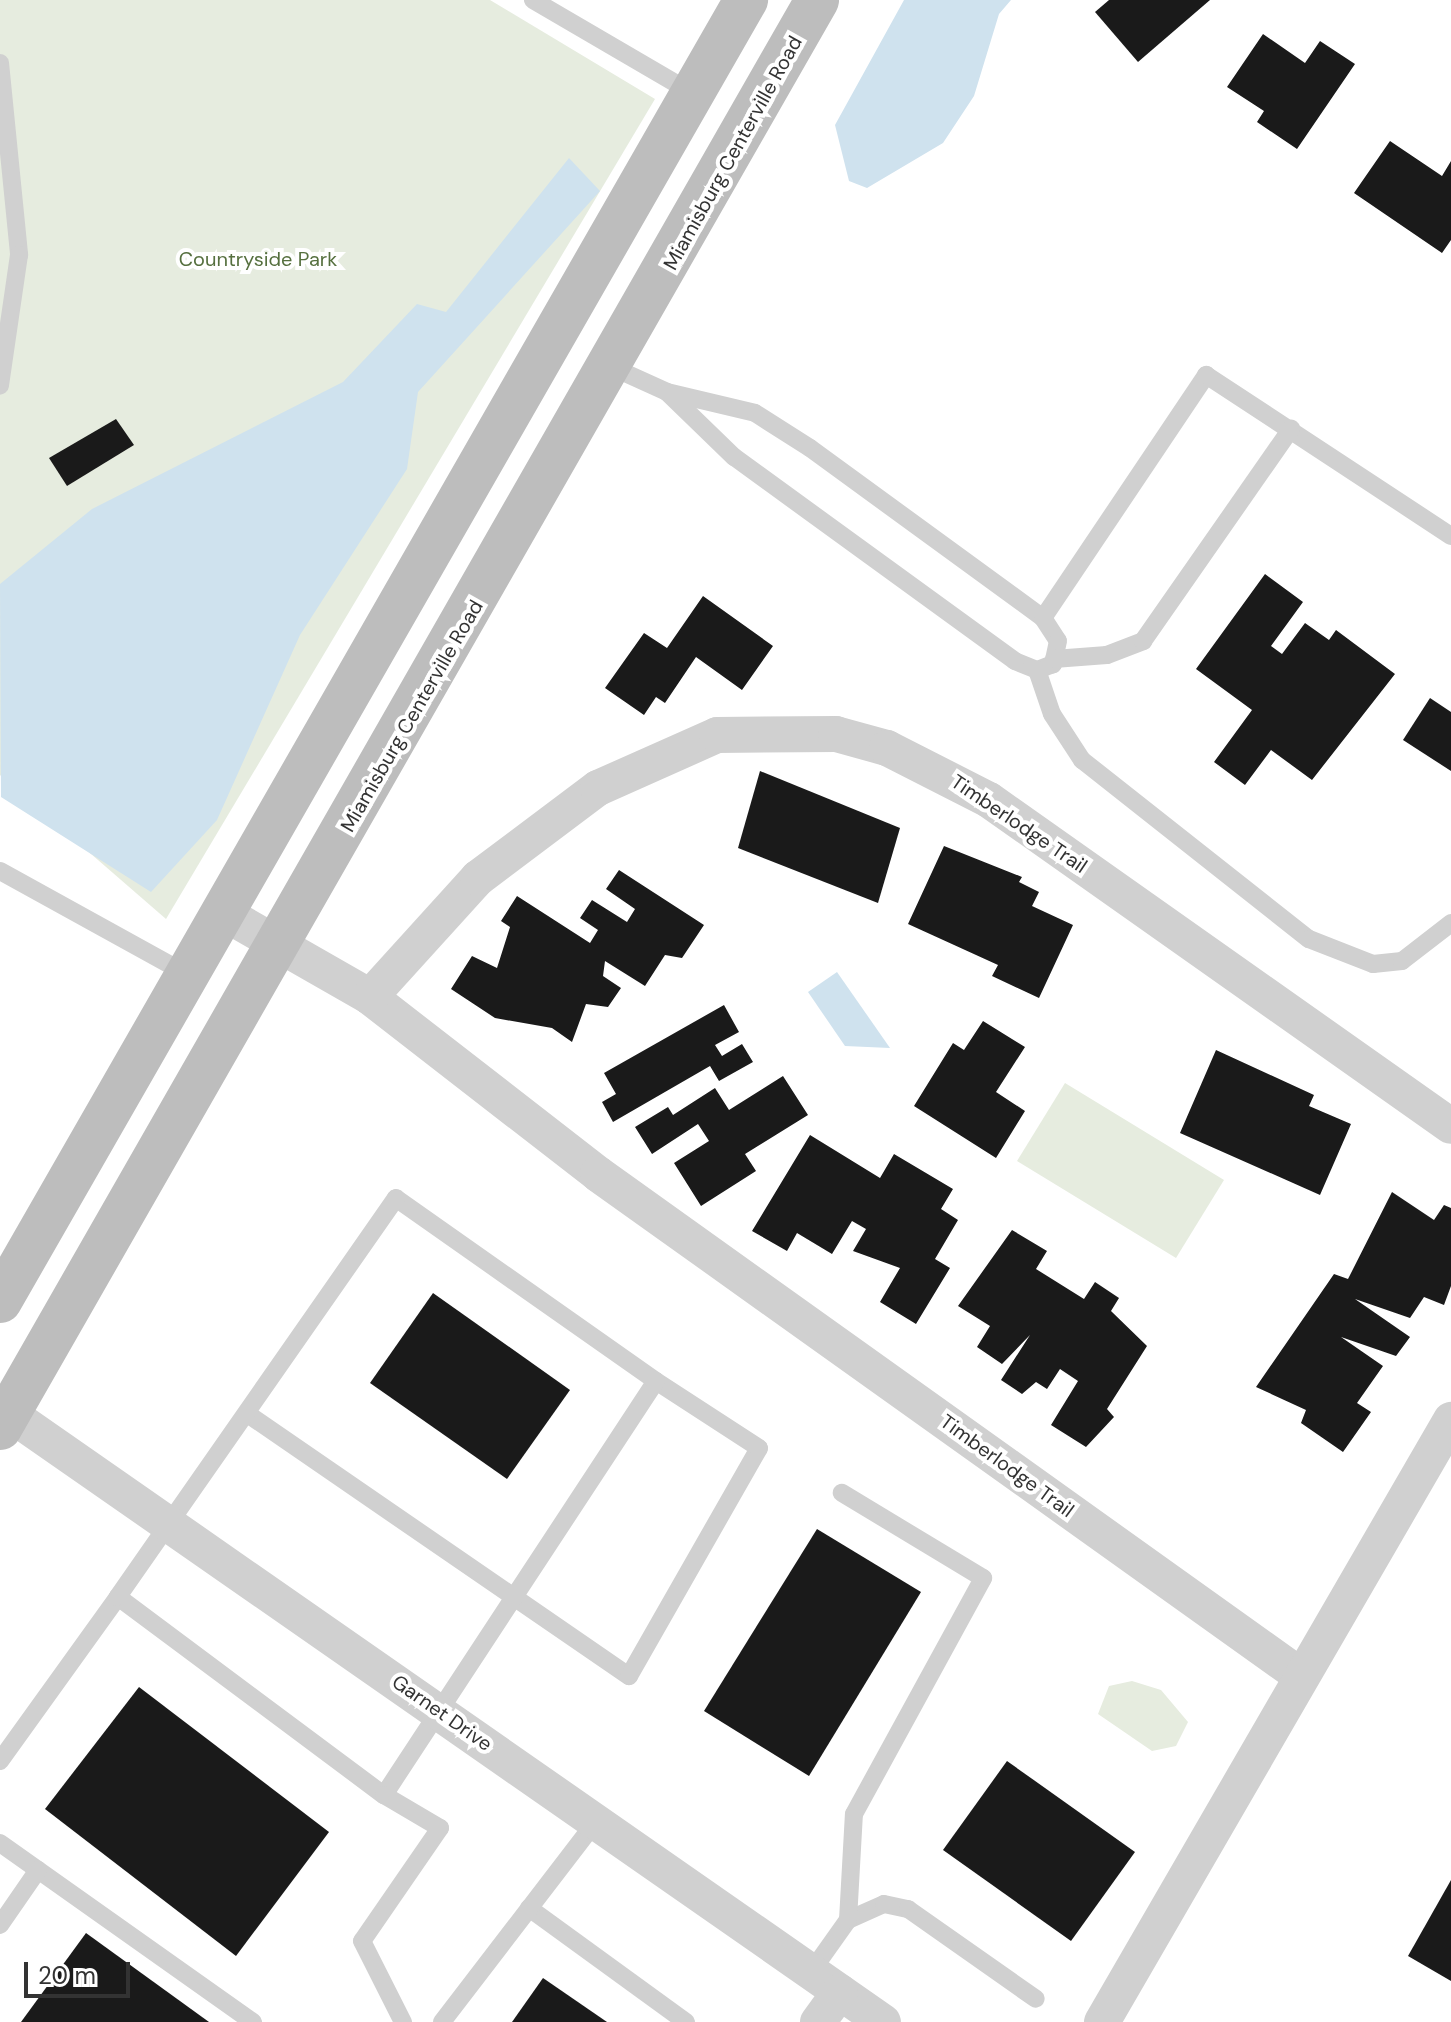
<!DOCTYPE html>
<html>
<head>
<meta charset="utf-8">
<style>
	body { margin:0 }
	#map { position:relative; width:1451px; height:2022px; overflow:hidden; background:#fff; font-family:"DM Sans",sans-serif }
	div>[style] { position:absolute }
	.green>* { inset:0; background:#e6ecdf }
	.water>* { inset:0; background:#cfe2ee }
	.building>* { inset:0; background:#1a1a1a }
	.lane>* { height:18px; margin:-9px; padding:0 9px; transform-origin:9px; border-radius:9px; background:#d0d0d0 }
	.street>* { height:36px; margin:-18px; padding:0 18px; transform-origin:18px; border-radius:18px; background:#d0d0d0 }
	.secondary>* { height:44px; margin:-22px; padding:0 22px; transform-origin:22px; border-radius:22px; background:#bdbdbd }
	span { translate:-50% -50%; white-space:nowrap; text-align:center; line-height:1.15; -webkit-text-stroke:8px #fff; paint-order:stroke }
	.street-label { font-size:20px; color:#333 }
	.park-label { font-size:20px; color:#56703f }
	.scale { position:absolute; left:24px; top:1962px; width:106px; height:36px; box-sizing:border-box; border:4px solid #333; border-top:0; padding-left:10px; font-size:24px; line-height:28px; white-space:nowrap; color:#333; -webkit-text-stroke:6px #fff; paint-order:stroke }
</style>
</head>
<body>
<div id="map">
	<div class="green">
		<div style="clip-path:polygon(0 0,490px 0,655px 99px,166px 919px,0 775px)"></div>
		<div style="clip-path:polygon(1065px 1083px,1224px 1180px,1176px 1258px,1017px 1161px)"></div>
		<div style="clip-path:polygon(1132px 1681px,1161px 1690px,1188px 1722px,1176px 1746px,1152px 1751px,1098px 1714px,1109px 1686px)"></div>
	</div>
	<div class="water">
		<div style="clip-path:polygon(904px 0,1011px 0,999px 14px,974px 96px,943px 143px,867px 188px,849px 181px,835px 125px)"></div>
		<div style="clip-path:polygon(569px 158px,600px 191px,418px 392px,407px 469px,300px 635px,217px 820px,151px 892px,1px 797px,0 584px,92px 509px,343px 382px,417px 304px,446px 312px)"></div>
		<div style="clip-path:polygon(837px 972px,890px 1048px,845px 1046px,808px 992px)"></div>
	</div>
	<div class="building">
		<div style="clip-path:polygon(1109px 0,1210px 0,1138px 62px,1095px 12px)"></div>
		<div style="clip-path:polygon(1263px 34px,1305px 63px,1320px 41px,1355px 64px,1297px 149px,1257px 122px,1264px 111px,1227px 87px)"></div>
		<div style="clip-path:polygon(1390px 141px,1442px 176px,1451px 161px,1451px 240px,1442px 253px,1354px 193px)"></div>
		<div style="clip-path:polygon(116px 419px,134px 445px,67px 486px,49px 458px)"></div>
		<div style="clip-path:polygon(1265px 574px,1303px 602px,1271px 646px,1282px 654px,1305px 623px,1329px 640px,1336px 630px,1395px 674px,1312px 780px,1271px 750px,1245px 785px,1214px 762px,1252px 710px,1196px 669px)"></div>
		<div style="clip-path:polygon(703px 596px,773px 646px,742px 690px,696px 657px,665px 703px,656px 697px,644px 715px,605px 688px,644px 633px,667px 648px)"></div>
		<div style="clip-path:polygon(1430px 698px,1451px 712px,1451px 771px,1403px 740px)"></div>
		<div style="clip-path:polygon(760px 771px,900px 828px,878px 903px,738px 848px)"></div>
		<div style="clip-path:polygon(944px 846px,1022px 877px,1019px 882px,1039px 892px,1032px 906px,1073px 925px,1039px 998px,992px 976px,998px 965px,908px 924px)"></div>
		<div style="clip-path:polygon(619px 870px,704px 925px,682px 958px,665px 955px,645px 986px,605px 961px,603px 976px,621px 988px,608px 1007px,586px 1004px,572px 1042px,552px 1028px,495px 1018px,451px 989px,472px 956px,497px 968px,510px 927px,501px 921px,517px 896px,590px 943px,598px 930px,580px 918px,592px 900px,627px 922px,635px 909px,606px 889px)"></div>
		<div style="clip-path:polygon(724px 1005px,739px 1032px,715px 1045px,722px 1056px,742px 1044px,753px 1062px,719px 1081px,710px 1066px,613px 1122px,602px 1102px,616px 1094px,604px 1073px)"></div>
		<div style="clip-path:polygon(983px 1021px,1025px 1047px,996px 1092px,1025px 1111px,996px 1158px,914px 1106px,953px 1043px,964px 1050px)"></div>
		<div style="clip-path:polygon(1216px 1050px,1314px 1095px,1309px 1106px,1351px 1124px,1320px 1195px,1180px 1133px)"></div>
		<div style="clip-path:polygon(783px 1076px,808px 1115px,745px 1154px,756px 1171px,701px 1206px,674px 1163px,709px 1141px,698px 1124px,652px 1154px,635px 1127px,668px 1107px,673px 1115px,715px 1088px,729px 1110px)"></div>
		<div style="clip-path:polygon(810px 1135px,880px 1178px,894px 1154px,953px 1189px,941px 1209px,958px 1220px,935px 1259px,950px 1268px,916px 1324px,880px 1302px,900px 1268px,853px 1251px,866px 1229px,852px 1221px,832px 1254px,797px 1233px,787px 1251px,752px 1231px)"></div>
		<div style="clip-path:polygon(1392px 1192px,1434px 1220px,1444px 1205px,1451px 1208px,1451px 1286px,1444px 1305px,1424px 1297px,1410px 1318px,1355px 1299px,1410px 1337px,1396px 1356px,1341px 1337px,1383px 1366px,1357px 1403px,1371px 1412px,1343px 1452px,1301px 1423px,1306px 1410px,1256px 1387px,1334px 1274px,1348px 1279px)"></div>
		<div style="clip-path:polygon(1012px 1230px,1047px 1251px,1036px 1269px,1084px 1299px,1095px 1282px,1119px 1298px,1111px 1311px,1147px 1346px,1107px 1409px,1114px 1417px,1086px 1447px,1051px 1425px,1078px 1381px,1060px 1369px,1047px 1389px,1036px 1382px,1022px 1394px,1001px 1380px,1030px 1335px,1002px 1364px,977px 1347px,990px 1326px,958px 1306px)"></div>
		<div style="clip-path:polygon(433px 1293px,570px 1390px,507px 1479px,370px 1383px)"></div>
		<div style="clip-path:polygon(817px 1529px,921px 1592px,809px 1776px,704px 1711px)"></div>
		<div style="clip-path:polygon(139px 1687px,329px 1832px,236px 1956px,45px 1809px)"></div>
		<div style="clip-path:polygon(1007px 1761px,1135px 1852px,1071px 1941px,943px 1850px)"></div>
		<div style="clip-path:polygon(1451px 1880px,1451px 1981px,1408px 1956px)"></div>
		<div style="clip-path:polygon(86px 1933px,209px 2022px,21px 2022px)"></div>
		<div style="clip-path:polygon(543px 1978px,607px 2022px,512px 2022px)"></div>
	</div>
	<div class="lane">
		<div style="left:533px;top:0;width:184px;rotate:30.3deg"></div>
		<div style="left:0;top:63px;width:193px;rotate:84.3deg"></div>
		<div style="left:19px;top:255px;width:132px;rotate:98.3deg"></div>
		<div style="left:612px;top:367px;width:60px;rotate:24.4deg"></div>
		<div style="left:667px;top:392px;width:90px;rotate:13.4deg"></div>
		<div style="left:755px;top:413px;width:65px;rotate:32.5deg"></div>
		<div style="left:810px;top:448px;width:288px;rotate:36.1deg"></div>
		<div style="left:1043px;top:618px;width:27px;rotate:57deg"></div>
		<div style="left:1058px;top:641px;width:24px;rotate:102deg"></div>
		<div style="left:1053px;top:664px;width:17px;rotate:159deg"></div>
		<div style="left:1037px;top:670px;width:24px;rotate:-158deg"></div>
		<div style="left:1015px;top:661px;width:347px;rotate:-144deg"></div>
		<div style="left:734px;top:457px;width:93px;rotate:-135.9deg"></div>
		<div style="left:1043px;top:618px;width:293px;rotate:-56.1deg"></div>
		<div style="left:1206px;top:375px;width:293px;rotate:33.3deg"></div>
		<div style="left:1054px;top:659px;width:53px;rotate:-4.3deg"></div>
		<div style="left:1107px;top:655px;width:39px;rotate:-21deg"></div>
		<div style="left:1143px;top:641px;width:259px;rotate:-55.1deg"></div>
		<div style="left:1037px;top:670px;width:46px;rotate:71.2deg"></div>
		<div style="left:1052px;top:714px;width:55px;rotate:56.9deg"></div>
		<div style="left:1082px;top:760px;width:289px;rotate:38.3deg"></div>
		<div style="left:1309px;top:939px;width:69px;rotate:21.3deg"></div>
		<div style="left:1373px;top:964px;width:29px;rotate:-6deg"></div>
		<div style="left:1402px;top:961px;width:62px;rotate:-37.8deg"></div>
		<div style="left:0;top:871px;width:211px;rotate:28.9deg"></div>
		<div style="left:249px;top:1415px;width:461px;rotate:34.5deg"></div>
		<div style="left:629px;top:1676px;width:262px;rotate:-60.3deg"></div>
		<div style="left:759px;top:1448px;width:123px;rotate:-147deg"></div>
		<div style="left:0;top:1761px;width:202px;rotate:-54.3deg"></div>
		<div style="left:118px;top:1597px;width:332px;rotate:36.7deg"></div>
		<div style="left:384px;top:1795px;width:495px;rotate:-56.7deg"></div>
		<div style="left:656px;top:1381px;width:318px;rotate:-144.9deg"></div>
		<div style="left:396px;top:1198px;width:486px;rotate:124.9deg"></div>
		<div style="left:384px;top:1795px;width:65px;rotate:30.5deg"></div>
		<div style="left:440px;top:1828px;width:137px;rotate:124.6deg"></div>
		<div style="left:362px;top:1941px;width:91px;rotate:63.2deg"></div>
		<div style="left:0;top:1843px;width:310px;rotate:35.3deg"></div>
		<div style="left:529px;top:1908px;width:194px;rotate:36deg"></div>
		<div style="left:848px;top:1920px;width:39px;rotate:-24deg"></div>
		<div style="left:884px;top:1904px;width:25px;rotate:12deg"></div>
		<div style="left:908px;top:1909px;width:156px;rotate:35.1deg"></div>
		<div style="left:0;top:1925px;width:67px;rotate:-55.4deg"></div>
		<div style="left:811px;top:1972px;width:64px;rotate:-54.6deg"></div>
		<div style="left:848px;top:1920px;width:106px;rotate:-86.8deg"></div>
		<div style="left:854px;top:1814px;width:269px;rotate:-61.3deg"></div>
		<div style="left:983px;top:1578px;width:165px;rotate:-148.9deg"></div>
		<div style="left:442px;top:2022px;width:253px;rotate:-52.5deg"></div>
	</div>
	<div class="street">
		<div style="left:220px;top:911px;width:173px;rotate:29.8deg"></div>
		<div style="left:370px;top:997px;width:289px;rotate:37.8deg"></div>
		<div style="left:598px;top:1174px;width:864px;rotate:35.53deg"></div>
		<div style="left:370px;top:997px;width:161px;rotate:-47.8deg"></div>
		<div style="left:478px;top:878px;width:150px;rotate:-36.9deg"></div>
		<div style="left:598px;top:788px;width:130px;rotate:-24deg"></div>
		<div style="left:717px;top:735px;width:119px;rotate:-0.5deg"></div>
		<div style="left:836px;top:734px;width:53px;rotate:15.4deg"></div>
		<div style="left:887px;top:748px;width:114px;rotate:27deg"></div>
		<div style="left:989px;top:800px;width:565px;rotate:35.21deg"></div>
		<div style="left:0;top:1407px;width:1076px;rotate:34.86deg"></div>
		<div style="left:818px;top:2022px;width:37px;rotate:-54deg"></div>
		<div style="left:1102px;top:2022px;width:696px;rotate:-59.9deg"></div>
	</div>
	<div class="secondary">
		<div style="left:0;top:1301px;width:1500px;rotate:-60.17deg"></div>
		<div style="left:0;top:1428px;width:1645px;rotate:-60.22deg"></div>
	</div>
	<div class="street-label">
		<span style="left:733px;top:153px;rotate:-61deg">Miamisburg Centerville Road</span>
		<span style="left:412px;top:716px;rotate:-60deg">Miamisburg Centerville Road</span>
		<span style="left:1019px;top:824px;rotate:34deg">Timberlodge Trail</span>
		<span style="left:1007px;top:1466px;rotate:36deg">Timberlodge Trail</span>
		<span style="left:442px;top:1713px;rotate:35deg">Garnet Drive</span>
	</div>
	<div class="park-label">
		<span style="left:258px;top:259px">Countryside Park</span>
	</div>
	<div class="scale">20 m</div>
</div>
</body>
</html>
